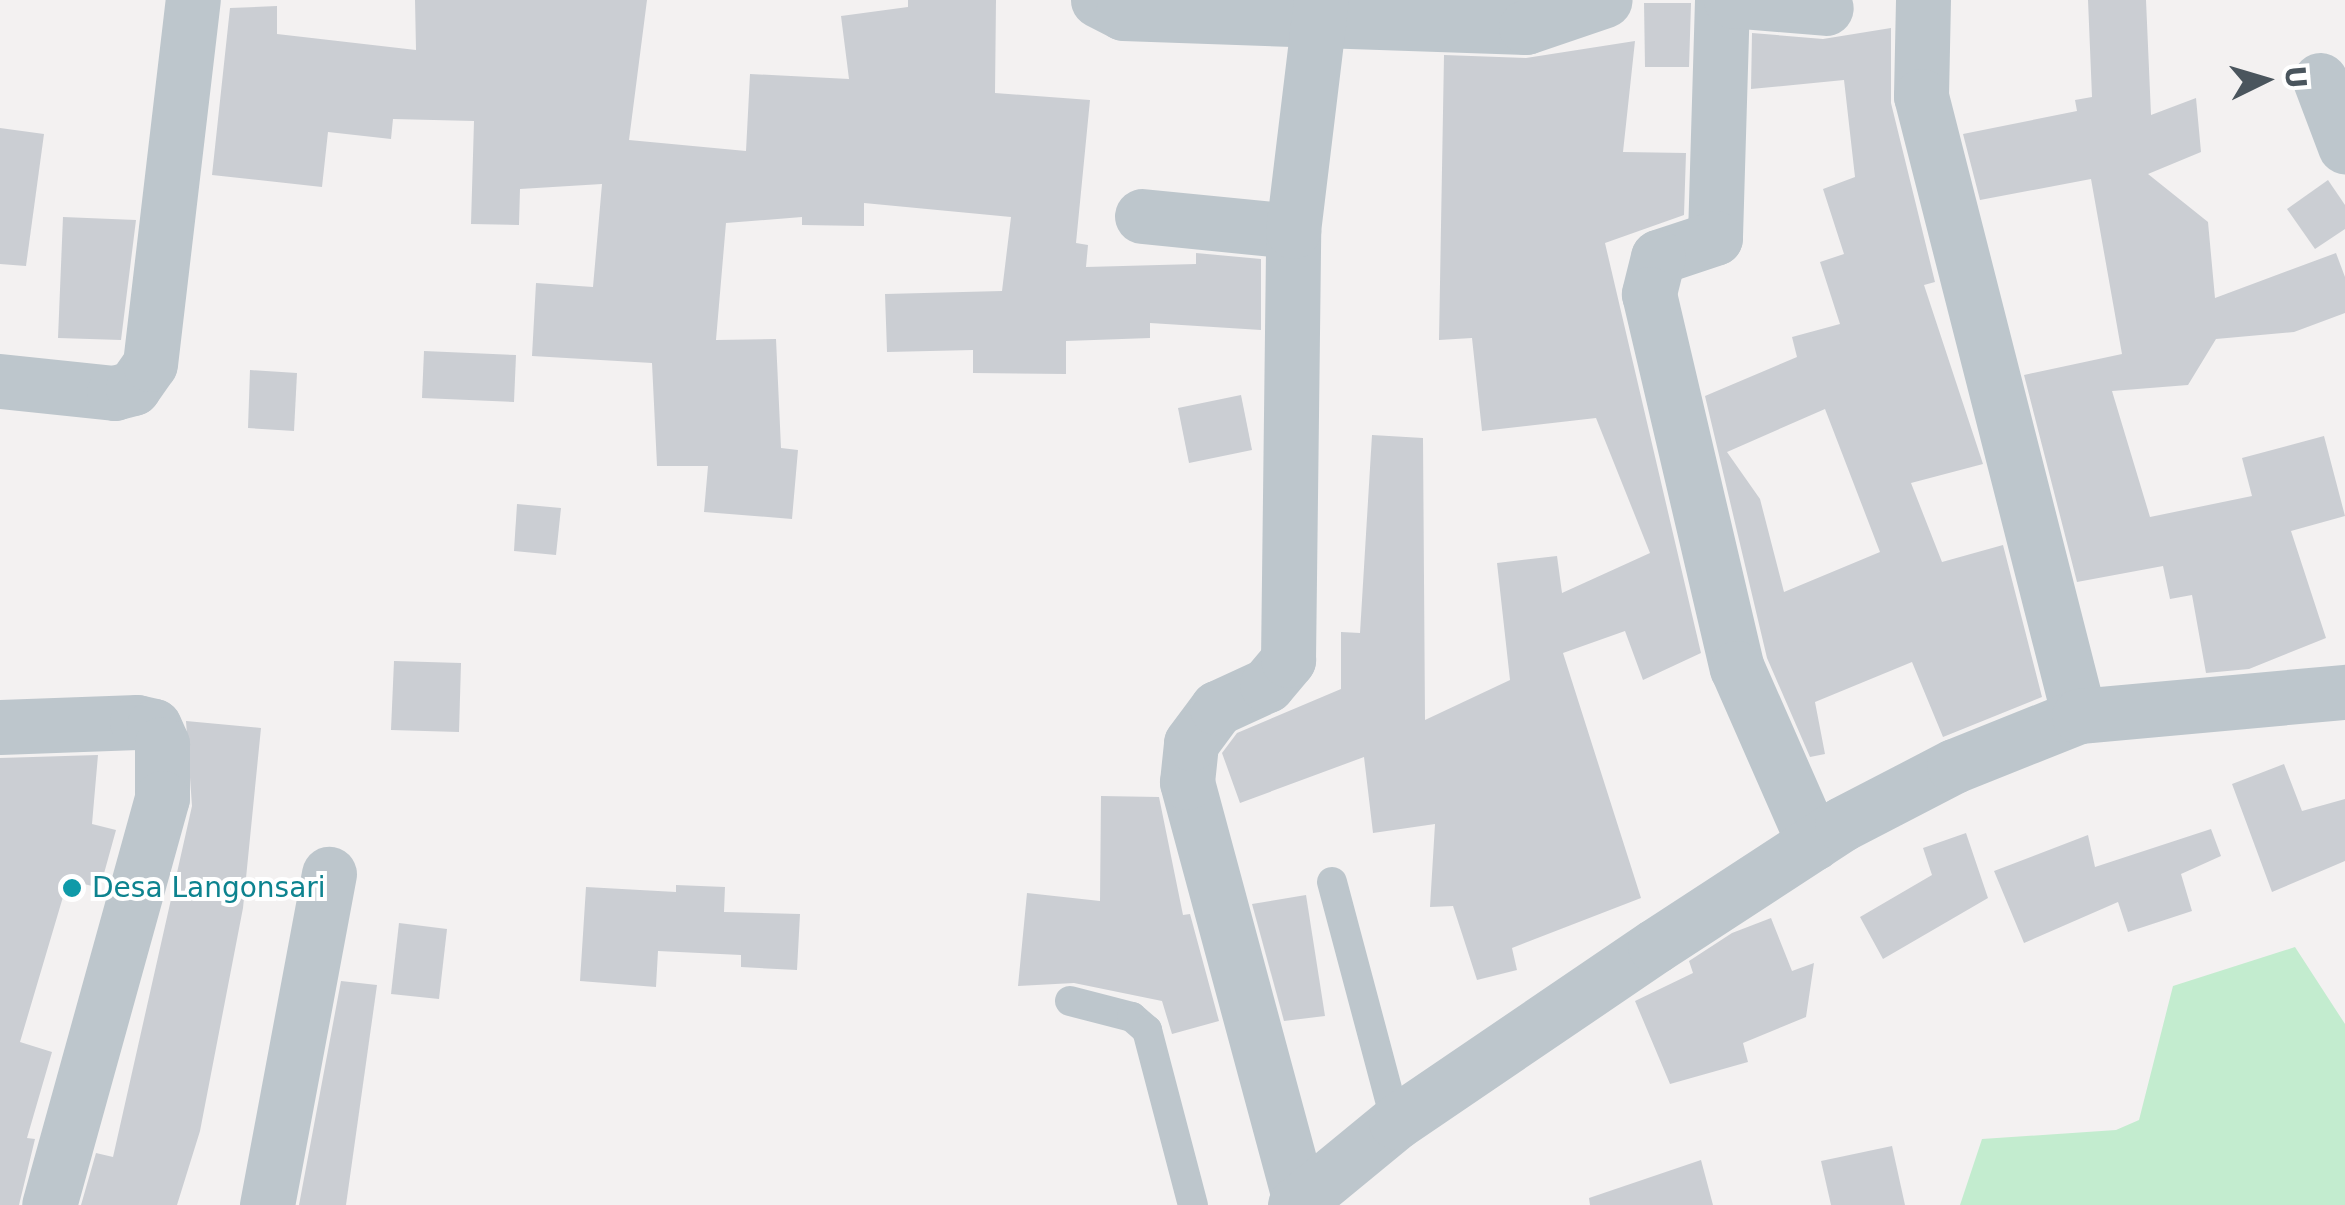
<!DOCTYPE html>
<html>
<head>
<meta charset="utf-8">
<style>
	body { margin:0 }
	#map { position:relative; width:2345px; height:1205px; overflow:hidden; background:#f3f1f1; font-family:"DejaVu Sans",sans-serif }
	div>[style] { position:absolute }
	.green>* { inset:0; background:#c3eccf }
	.building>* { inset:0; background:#cbced3 }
	.service>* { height:30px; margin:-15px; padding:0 15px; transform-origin:15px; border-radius:15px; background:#bdc6cc }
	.minor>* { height:55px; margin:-27.5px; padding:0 27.5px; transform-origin:27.5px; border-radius:27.5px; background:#bdc6cc }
	.dots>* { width:28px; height:28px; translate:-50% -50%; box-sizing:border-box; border:5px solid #fff; border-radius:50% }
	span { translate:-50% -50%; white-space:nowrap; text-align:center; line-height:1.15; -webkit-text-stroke:8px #fff; paint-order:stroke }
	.culture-label { font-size:28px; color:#0d838f }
	.left { translate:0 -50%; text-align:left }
	.north { position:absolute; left:2215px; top:30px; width:100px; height:100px; -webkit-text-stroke:8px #fff; paint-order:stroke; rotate:85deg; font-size:28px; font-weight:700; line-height:40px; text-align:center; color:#4a555d }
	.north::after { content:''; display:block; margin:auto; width:35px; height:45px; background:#4a555d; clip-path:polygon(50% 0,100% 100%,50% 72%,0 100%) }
</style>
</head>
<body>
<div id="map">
	<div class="green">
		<div style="clip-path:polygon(2295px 947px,2345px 1024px,2345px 1205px,1960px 1205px,1982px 1139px,2116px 1130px,2139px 1120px,2173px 986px)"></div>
	</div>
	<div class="building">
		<div style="clip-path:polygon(415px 0,647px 0,629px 140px,746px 151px,750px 74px,849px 79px,841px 16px,908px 7px,908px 0,996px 0,995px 93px,1090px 100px,1076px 243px,1088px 245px,1086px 267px,1196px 264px,1196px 253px,1261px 259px,1261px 330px,1150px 323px,1150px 338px,1066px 341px,1066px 374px,973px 373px,973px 350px,887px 352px,885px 294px,1002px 291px,1011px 217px,864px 203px,864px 226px,802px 225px,802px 217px,726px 223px,716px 340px,776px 339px,781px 448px,798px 450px,792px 519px,704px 512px,708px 466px,657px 466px,652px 363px,532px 356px,536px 283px,593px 287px,602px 184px,520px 189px,519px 225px,471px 224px,474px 121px,393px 119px,391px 139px,328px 132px,322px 187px,212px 175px,230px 8px,277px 6px,277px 34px,416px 50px)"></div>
		<div style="clip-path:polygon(2088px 0,2146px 0,2151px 115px,2196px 98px,2201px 152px,2148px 174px,2208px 222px,2215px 298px,2336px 253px,2345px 277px,2345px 313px,2294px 332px,2216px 339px,2188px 385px,2112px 391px,2150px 517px,2252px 496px,2242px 458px,2324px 436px,2345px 516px,2291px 531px,2326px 638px,2249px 669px,2206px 673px,2192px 595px,2170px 599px,2163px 566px,2077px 582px,2024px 375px,2122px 354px,2091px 179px,1980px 200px,1963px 134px,2077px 111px,2075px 100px,2092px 97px)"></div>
		<div style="clip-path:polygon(1644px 3px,1691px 3px,1689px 67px,1645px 67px)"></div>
		<div style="clip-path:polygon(evenodd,1891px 28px,1891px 103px,1935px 282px,1924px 285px,1983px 464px,1911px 483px,1942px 562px,2003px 545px,2042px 697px,1943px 737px,1912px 662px,1815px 702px,1825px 754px,1810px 757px,1767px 658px,1705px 396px,1797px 357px,1792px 337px,1840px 324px,1820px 262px,1844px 254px,1823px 189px,1855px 177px,1844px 80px,1751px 89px,1752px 33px,1823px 39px,1891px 28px,1825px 409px,1880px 552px,1784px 592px,1760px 499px,1727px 452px,1825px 409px)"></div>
		<div style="clip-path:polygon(1635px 41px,1623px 152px,1686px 153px,1684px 215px,1605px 243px,1701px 653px,1643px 680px,1625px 631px,1563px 653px,1641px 898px,1512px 948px,1517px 970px,1477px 980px,1453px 906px,1430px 907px,1435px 824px,1373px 833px,1364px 757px,1240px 803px,1222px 753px,1237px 733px,1341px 689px,1341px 632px,1360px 633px,1372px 435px,1423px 438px,1425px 720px,1510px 680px,1497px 563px,1557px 556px,1562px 593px,1650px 553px,1596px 418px,1482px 431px,1472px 338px,1439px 340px,1444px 55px,1526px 58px)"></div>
		<div style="clip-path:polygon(0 128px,44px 134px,26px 266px,0 264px)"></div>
		<div style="clip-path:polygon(2328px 180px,2345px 205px,2345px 229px,2315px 249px,2287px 209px)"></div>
		<div style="clip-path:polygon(63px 217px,136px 220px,121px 340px,58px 338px)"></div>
		<div style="clip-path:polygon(424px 351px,516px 355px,514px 402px,422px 398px)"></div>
		<div style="clip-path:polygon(250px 370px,297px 373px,294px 431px,248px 428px)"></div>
		<div style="clip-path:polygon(1241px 395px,1252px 450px,1189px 463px,1178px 408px)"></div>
		<div style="clip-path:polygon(517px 504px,561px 508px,556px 555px,514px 551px)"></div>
		<div style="clip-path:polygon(394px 661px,461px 663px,459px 732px,391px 730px)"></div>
		<div style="clip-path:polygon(186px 721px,261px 728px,243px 908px,200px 1131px,177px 1205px,81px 1205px,96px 1153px,113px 1157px,192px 806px)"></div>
		<div style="clip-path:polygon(98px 755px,92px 824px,116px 830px,100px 888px,68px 880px,20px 1042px,52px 1052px,27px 1138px,35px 1139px,19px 1205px,0 1205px,0 758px)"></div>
		<div style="clip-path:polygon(2284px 764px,2302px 811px,2345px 799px,2345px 861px,2272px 892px,2232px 784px)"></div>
		<div style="clip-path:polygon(1101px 796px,1159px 797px,1183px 915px,1190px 914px,1219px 1021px,1172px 1034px,1162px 1001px,1074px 983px,1018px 986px,1027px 893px,1100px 901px)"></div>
		<div style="clip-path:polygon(2211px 829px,2221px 856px,2181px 874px,2192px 911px,2128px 932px,2118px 902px,2024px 943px,1994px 871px,2088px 835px,2095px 867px)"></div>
		<div style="clip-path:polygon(1966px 833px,1988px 898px,1883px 959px,1860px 917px,1932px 875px,1923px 848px)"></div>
		<div style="clip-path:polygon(676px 885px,725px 887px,724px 912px,800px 914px,797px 970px,741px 967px,741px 955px,658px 951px,656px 987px,580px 981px,586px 887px,676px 892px)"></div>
		<div style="clip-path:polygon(1306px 895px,1325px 1016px,1284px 1021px,1252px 904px)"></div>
		<div style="clip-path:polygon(1771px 918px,1792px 971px,1814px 963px,1806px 1017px,1743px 1043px,1748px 1062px,1670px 1084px,1635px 1001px,1693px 973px,1689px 961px,1732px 933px)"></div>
		<div style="clip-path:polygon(399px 923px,447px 929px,439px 999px,391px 994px)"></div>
		<div style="clip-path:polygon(341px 981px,377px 985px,346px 1205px,299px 1205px)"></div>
		<div style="clip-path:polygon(1892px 1146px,1905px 1205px,1831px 1205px,1821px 1161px)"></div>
		<div style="clip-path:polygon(1701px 1160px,1713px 1205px,1590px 1205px,1589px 1198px)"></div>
	</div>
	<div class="service">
		<div style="left:1332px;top:882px;width:248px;rotate:75.1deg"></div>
		<div style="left:1070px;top:1001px;width:64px;rotate:14.5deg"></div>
		<div style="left:1132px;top:1017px;width:20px;rotate:41deg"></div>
		<div style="left:1147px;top:1030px;width:181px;rotate:75.3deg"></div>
	</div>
	<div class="minor">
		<div style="left:1098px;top:0;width:28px;rotate:27deg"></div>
		<div style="left:1123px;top:13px;width:403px;rotate:2deg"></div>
		<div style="left:1526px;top:27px;width:83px;rotate:-18.9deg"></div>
		<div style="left:1722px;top:0;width:238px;rotate:91.7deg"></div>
		<div style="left:1715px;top:238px;width:60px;rotate:161.6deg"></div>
		<div style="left:1658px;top:257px;width:38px;rotate:104deg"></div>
		<div style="left:1649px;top:294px;width:384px;rotate:76.8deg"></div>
		<div style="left:1737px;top:668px;width:191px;rotate:66.3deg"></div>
		<div style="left:1731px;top:0;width:95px;rotate:4.8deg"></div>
		<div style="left:1923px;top:0;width:96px;rotate:91.2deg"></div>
		<div style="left:1921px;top:96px;width:640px;rotate:75.7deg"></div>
		<div style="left:2320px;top:80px;width:71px;rotate:69.3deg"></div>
		<div style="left:1142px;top:216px;width:152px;rotate:5.7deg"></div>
		<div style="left:0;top:381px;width:115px;rotate:6deg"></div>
		<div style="left:114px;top:393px;width:20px;rotate:-15deg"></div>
		<div style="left:133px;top:388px;width:29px;rotate:-55deg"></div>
		<div style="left:150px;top:364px;width:367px;rotate:-83.3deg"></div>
		<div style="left:0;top:727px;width:137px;rotate:-2.1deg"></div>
		<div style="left:137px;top:722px;width:17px;rotate:13deg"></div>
		<div style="left:154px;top:726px;width:20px;rotate:66deg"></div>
		<div style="left:162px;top:744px;width:54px;rotate:90deg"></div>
		<div style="left:162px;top:798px;width:422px;rotate:105.5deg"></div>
		<div style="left:1300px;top:1201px;width:434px;rotate:-105.1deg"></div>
		<div style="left:1187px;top:782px;width:39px;rotate:-84deg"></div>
		<div style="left:1191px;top:743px;width:44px;rotate:-53.4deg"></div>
		<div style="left:1217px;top:708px;width:55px;rotate:-24.7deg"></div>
		<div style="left:1267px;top:685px;width:33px;rotate:-50deg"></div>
		<div style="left:1288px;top:660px;width:429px;rotate:-89.3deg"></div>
		<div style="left:1293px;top:231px;width:233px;rotate:-83.1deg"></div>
		<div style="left:267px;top:1205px;width:337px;rotate:-79.4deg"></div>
		<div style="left:1295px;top:1205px;width:131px;rotate:-39.4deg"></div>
		<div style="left:1396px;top:1122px;width:313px;rotate:-34.2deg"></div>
		<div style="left:1655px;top:946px;width:223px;rotate:-33.1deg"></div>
		<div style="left:1842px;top:824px;width:126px;rotate:-27.4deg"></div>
		<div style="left:1954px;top:766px;width:135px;rotate:-21.8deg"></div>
		<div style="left:2079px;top:716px;width:267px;rotate:-5.2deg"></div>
	</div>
	<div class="dots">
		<div style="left:72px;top:888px;background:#0f9aa8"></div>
	</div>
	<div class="culture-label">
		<span class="left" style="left:92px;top:888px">Desa Langonsari</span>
	</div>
	<div class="north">U</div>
</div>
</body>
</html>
